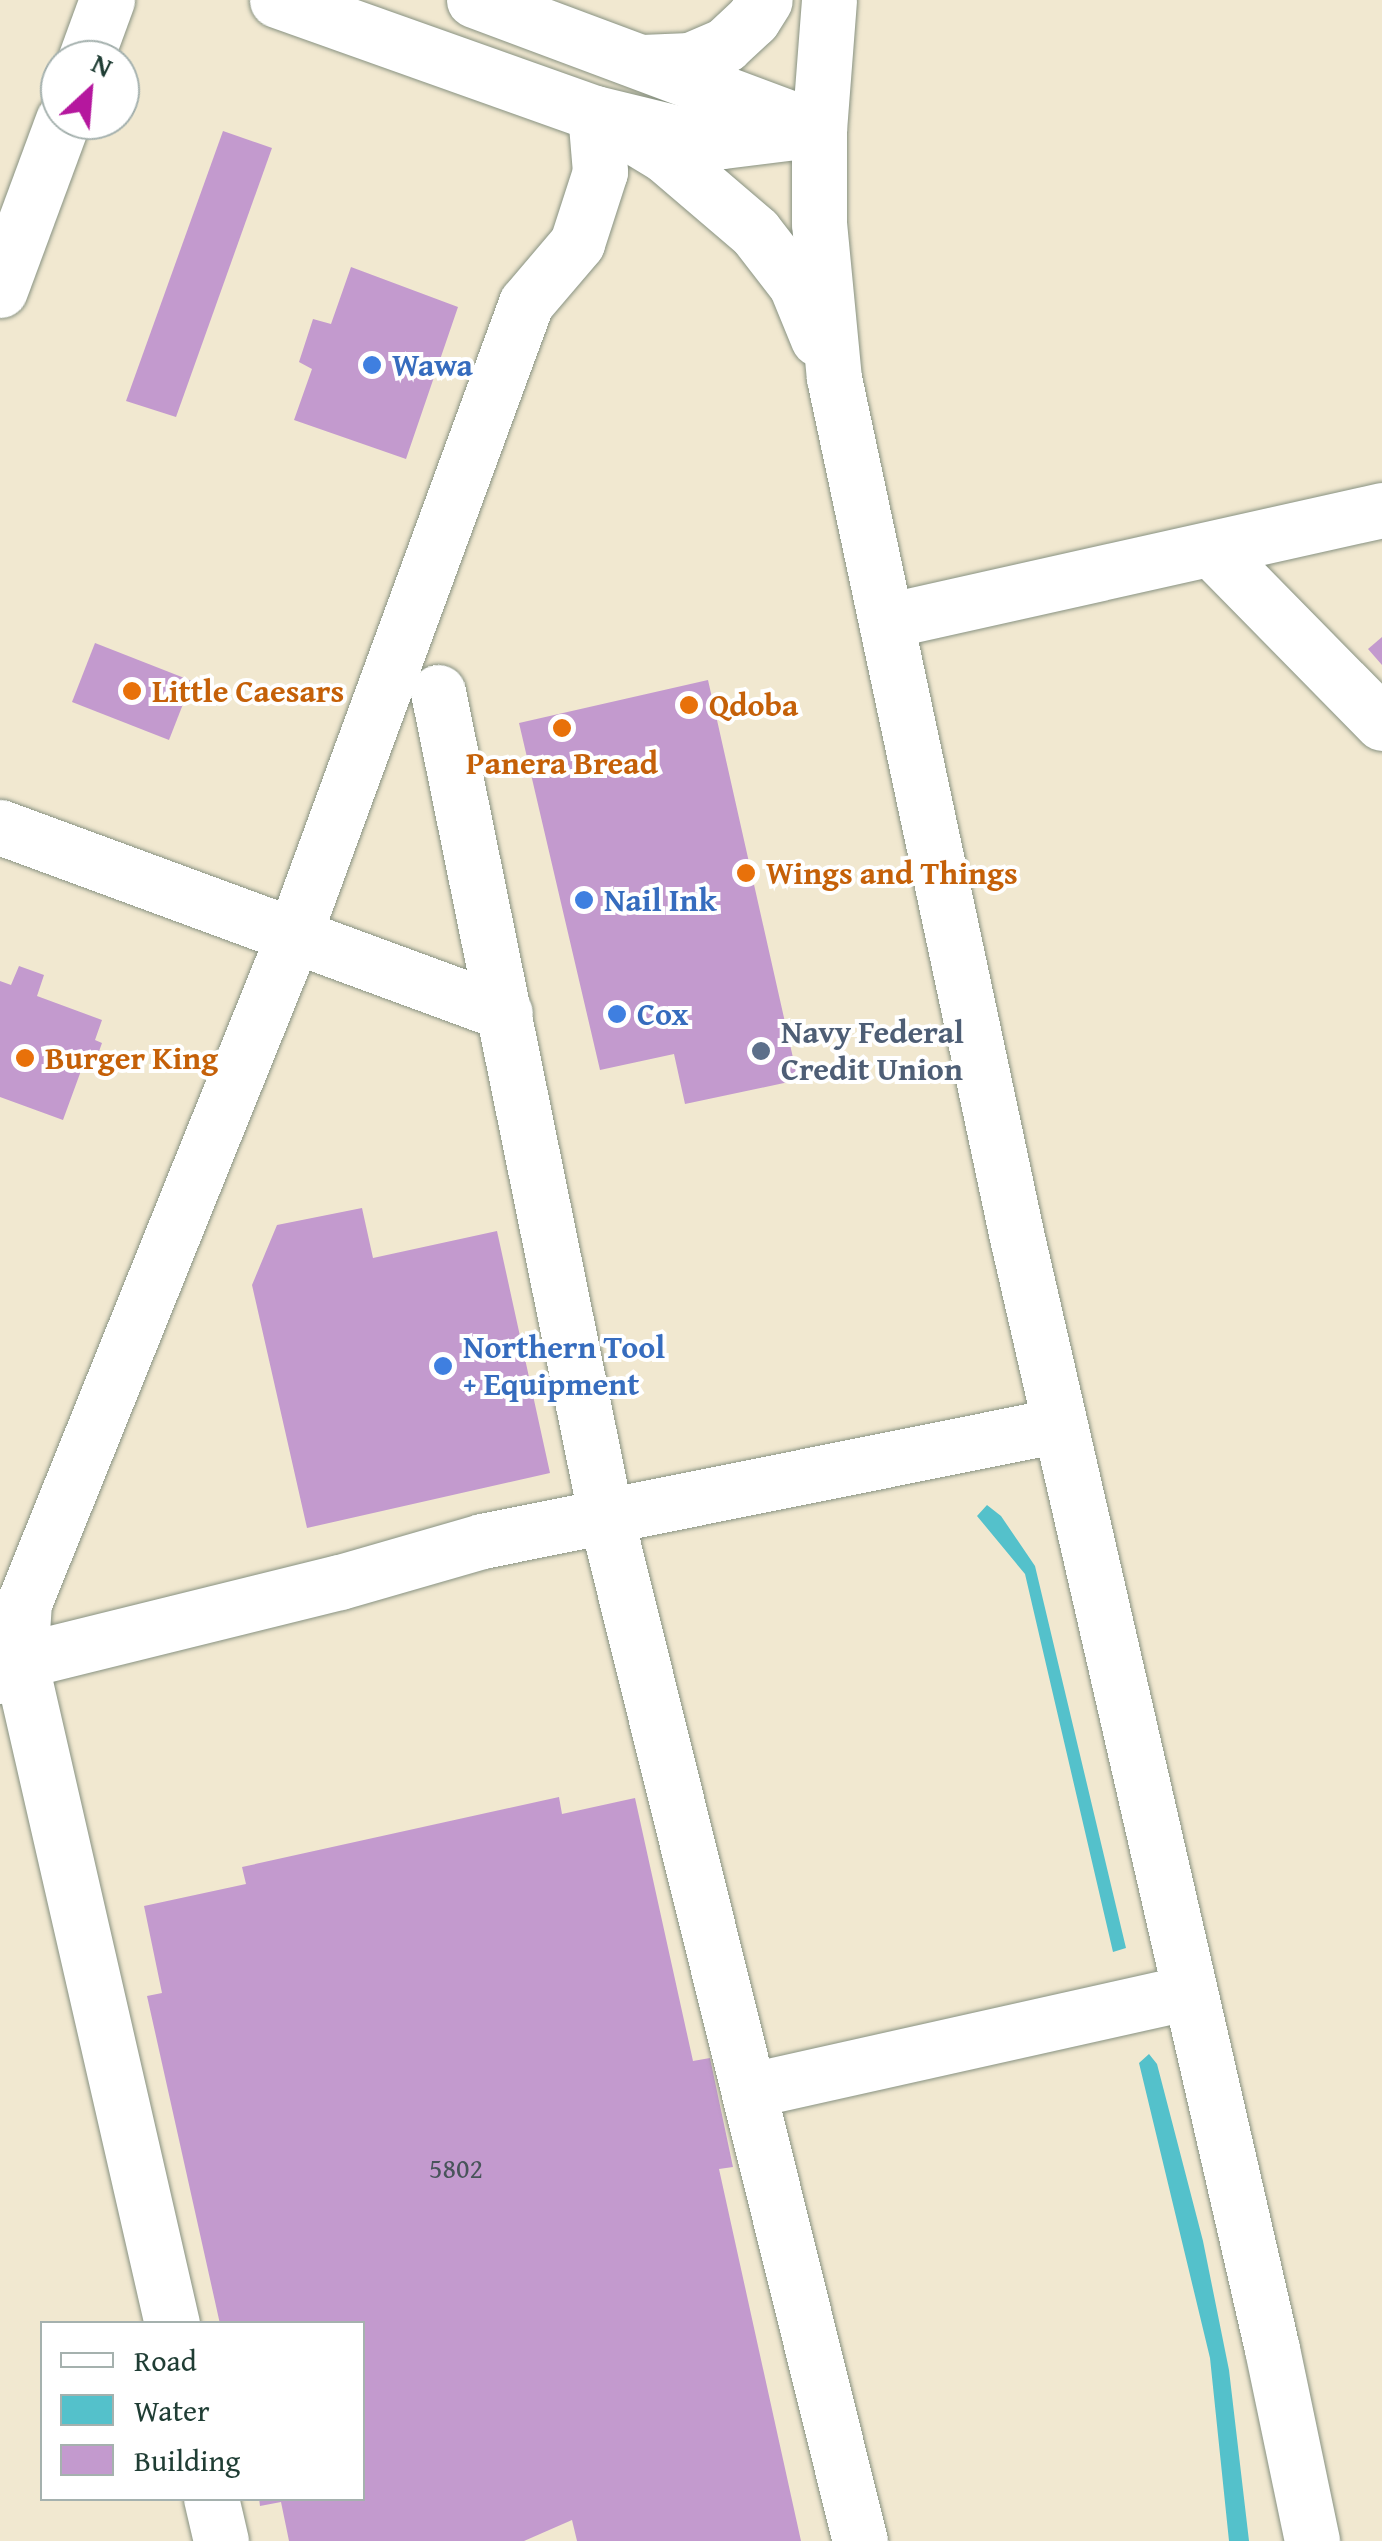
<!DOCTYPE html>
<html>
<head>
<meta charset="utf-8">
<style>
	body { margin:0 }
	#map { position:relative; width:1382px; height:2541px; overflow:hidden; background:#f1e8d0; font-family:"Gentium Book Plus",serif }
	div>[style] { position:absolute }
	.water>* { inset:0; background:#54c1cb }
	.building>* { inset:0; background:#c39ace }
	.roads { filter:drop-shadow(0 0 2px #889282) drop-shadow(0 0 2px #889282) }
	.minor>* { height:55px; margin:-27.5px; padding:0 27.5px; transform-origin:27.5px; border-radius:27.5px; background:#fff }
	.major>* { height:55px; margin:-27.5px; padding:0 27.5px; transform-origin:27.5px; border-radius:27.5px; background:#fff }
	.dots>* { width:28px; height:28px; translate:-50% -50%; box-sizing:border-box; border:5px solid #fff; border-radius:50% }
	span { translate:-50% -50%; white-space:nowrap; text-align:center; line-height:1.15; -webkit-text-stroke:8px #fff; paint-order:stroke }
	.number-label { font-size:28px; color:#48545a }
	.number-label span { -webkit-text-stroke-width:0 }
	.shop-label { font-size:32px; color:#366cbe; font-weight:700 }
	.left { translate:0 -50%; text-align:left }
	.food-label { font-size:32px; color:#c56008; font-weight:700 }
	.service-label { font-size:32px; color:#4e5e75; font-weight:700 }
	.legend { position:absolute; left:40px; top:2321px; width:325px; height:180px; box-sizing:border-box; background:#fff; border:2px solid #a5b1ae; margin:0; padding:12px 18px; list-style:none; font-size:30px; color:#1f3d34 }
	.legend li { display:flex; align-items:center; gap:20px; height:50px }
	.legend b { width:50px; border:2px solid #a5b1ae }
	.north { position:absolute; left:40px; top:40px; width:100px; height:100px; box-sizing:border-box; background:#fff; border:2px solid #a5b1ae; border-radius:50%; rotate:26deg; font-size:28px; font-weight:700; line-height:40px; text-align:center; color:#1f3d34 }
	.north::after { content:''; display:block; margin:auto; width:35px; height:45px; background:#b5179e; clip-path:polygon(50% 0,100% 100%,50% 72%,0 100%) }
</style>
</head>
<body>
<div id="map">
	<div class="water">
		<div style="clip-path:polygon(987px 1505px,1001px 1516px,1035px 1566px,1126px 1948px,1113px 1952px,1025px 1574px,977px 1516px)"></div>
		<div style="clip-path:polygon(1149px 2054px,1157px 2064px,1203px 2241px,1229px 2370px,1249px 2541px,1229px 2541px,1210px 2358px,1139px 2063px)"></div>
	</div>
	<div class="building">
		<div style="clip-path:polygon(223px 131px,272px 148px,176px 417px,126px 401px)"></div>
		<div style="clip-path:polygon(351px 267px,458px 307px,406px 459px,294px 420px,312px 369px,299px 362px,313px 319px,331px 324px)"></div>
		<div style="clip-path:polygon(1382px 637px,1382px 665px,1368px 649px)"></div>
		<div style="clip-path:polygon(95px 643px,192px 681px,169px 740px,72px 702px)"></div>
		<div style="clip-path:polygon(708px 680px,798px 1080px,685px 1104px,674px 1054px,600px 1070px,519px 723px)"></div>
		<div style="clip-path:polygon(19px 966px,44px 975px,37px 996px,102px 1020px,95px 1040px,102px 1043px,92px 1071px,82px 1068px,63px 1120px,0 1097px,0 981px,11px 985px)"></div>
		<div style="clip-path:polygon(362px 1208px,373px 1258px,497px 1231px,550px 1473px,307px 1528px,252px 1285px,277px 1225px)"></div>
		<div style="clip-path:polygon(559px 1797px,562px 1814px,635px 1798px,693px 2061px,710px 2058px,733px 2167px,719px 2169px,801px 2541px,577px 2541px,572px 2520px,524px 2541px,289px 2541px,281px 2502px,260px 2506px,259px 2498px,362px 2498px,362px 2324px,220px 2324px,147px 1996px,162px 1993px,144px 1906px,246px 1884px,242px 1867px)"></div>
	</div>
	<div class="roads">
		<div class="minor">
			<div style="left:277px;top:0;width:337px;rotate:19.6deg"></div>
			<div style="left:595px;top:113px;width:97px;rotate:13.7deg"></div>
			<div style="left:689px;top:136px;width:34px;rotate:8deg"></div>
			<div style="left:723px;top:141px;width:97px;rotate:-7.1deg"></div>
			<div style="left:474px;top:0;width:360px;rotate:20.5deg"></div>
			<div style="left:829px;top:0;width:129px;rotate:94.4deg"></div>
			<div style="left:819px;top:129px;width:94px;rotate:90deg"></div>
			<div style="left:819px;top:223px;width:156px;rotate:84.5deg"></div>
			<div style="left:834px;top:378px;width:874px;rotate:77.98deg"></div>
			<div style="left:1016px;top:1233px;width:1145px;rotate:77.08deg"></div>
			<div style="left:1272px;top:2349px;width:196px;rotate:78.2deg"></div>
			<div style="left:642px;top:62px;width:48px;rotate:-2.4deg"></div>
			<div style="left:690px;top:60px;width:38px;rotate:-23deg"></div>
			<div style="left:725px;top:45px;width:38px;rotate:-43deg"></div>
			<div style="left:753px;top:19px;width:22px;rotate:-58deg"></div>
			<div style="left:630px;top:134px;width:42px;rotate:31.4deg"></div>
			<div style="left:666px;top:156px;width:117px;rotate:40.5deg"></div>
			<div style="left:755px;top:232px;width:67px;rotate:52.3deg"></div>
			<div style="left:796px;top:285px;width:58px;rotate:67.8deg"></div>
			<div style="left:1213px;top:551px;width:241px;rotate:45.5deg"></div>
			<div style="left:886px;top:621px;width:508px;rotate:-12.61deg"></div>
			<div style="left:438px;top:692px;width:838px;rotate:78.5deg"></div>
			<div style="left:605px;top:1513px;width:1059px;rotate:76.07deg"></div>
			<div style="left:0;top:827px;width:538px;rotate:20.22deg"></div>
			<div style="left:0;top:1676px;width:25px;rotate:-37deg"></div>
			<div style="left:20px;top:1661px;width:330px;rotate:-13.9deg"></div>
			<div style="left:340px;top:1582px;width:148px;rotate:-16.1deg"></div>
			<div style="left:482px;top:1541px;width:589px;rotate:-11.37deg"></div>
			<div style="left:751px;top:2090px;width:449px;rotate:-12.6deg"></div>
			<div style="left:172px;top:2324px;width:680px;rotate:-102.91deg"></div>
			<div style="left:20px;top:1661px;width:58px;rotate:-86.1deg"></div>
			<div style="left:24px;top:1603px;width:718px;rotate:-68.01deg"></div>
			<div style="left:293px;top:937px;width:675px;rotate:-69.82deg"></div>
			<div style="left:526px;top:303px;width:79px;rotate:-49.6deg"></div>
			<div style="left:577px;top:243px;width:75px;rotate:-72.1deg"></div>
			<div style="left:600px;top:172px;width:59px;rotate:-94.8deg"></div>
			<div style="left:211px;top:2498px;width:44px;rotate:76.9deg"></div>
		</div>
		<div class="major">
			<div style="left:85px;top:60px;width:64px;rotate:-69.9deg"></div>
			<div style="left:0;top:290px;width:181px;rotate:-69.7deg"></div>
		</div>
	</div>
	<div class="dots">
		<div style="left:372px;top:365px;background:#3f7fe0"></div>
		<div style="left:132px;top:691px;background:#e8710a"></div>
		<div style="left:689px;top:705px;background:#e8710a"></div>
		<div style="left:562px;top:728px;background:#e8710a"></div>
		<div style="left:746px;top:873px;background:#e8710a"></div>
		<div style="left:584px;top:900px;background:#3f7fe0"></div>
		<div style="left:617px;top:1014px;background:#3f7fe0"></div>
		<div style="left:761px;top:1051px;background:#5c6f8a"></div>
		<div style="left:25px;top:1058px;background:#e8710a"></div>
		<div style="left:443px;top:1366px;background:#3f7fe0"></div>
	</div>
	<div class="number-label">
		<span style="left:456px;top:2168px">5802</span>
	</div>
	<div class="shop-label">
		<span class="left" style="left:392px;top:365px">Wawa</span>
		<span class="left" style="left:604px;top:900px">Nail Ink</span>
		<span class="left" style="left:637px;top:1014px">Cox</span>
		<span class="left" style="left:463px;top:1366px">Northern Tool<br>+ Equipment</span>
	</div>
	<div class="food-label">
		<span class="left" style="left:152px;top:691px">Little Caesars</span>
		<span class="left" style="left:709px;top:705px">Qdoba</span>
		<span style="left:562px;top:763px">Panera Bread</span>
		<span class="left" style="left:766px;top:873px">Wings and Things</span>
		<span class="left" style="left:45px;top:1058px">Burger King</span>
	</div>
	<div class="service-label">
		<span class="left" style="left:781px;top:1051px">Navy Federal<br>Credit Union</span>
	</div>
	<ul class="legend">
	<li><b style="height:12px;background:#fff"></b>Road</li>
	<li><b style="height:28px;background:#54c1cb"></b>Water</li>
	<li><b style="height:28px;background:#c39ace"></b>Building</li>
	</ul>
	<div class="north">N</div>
</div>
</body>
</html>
